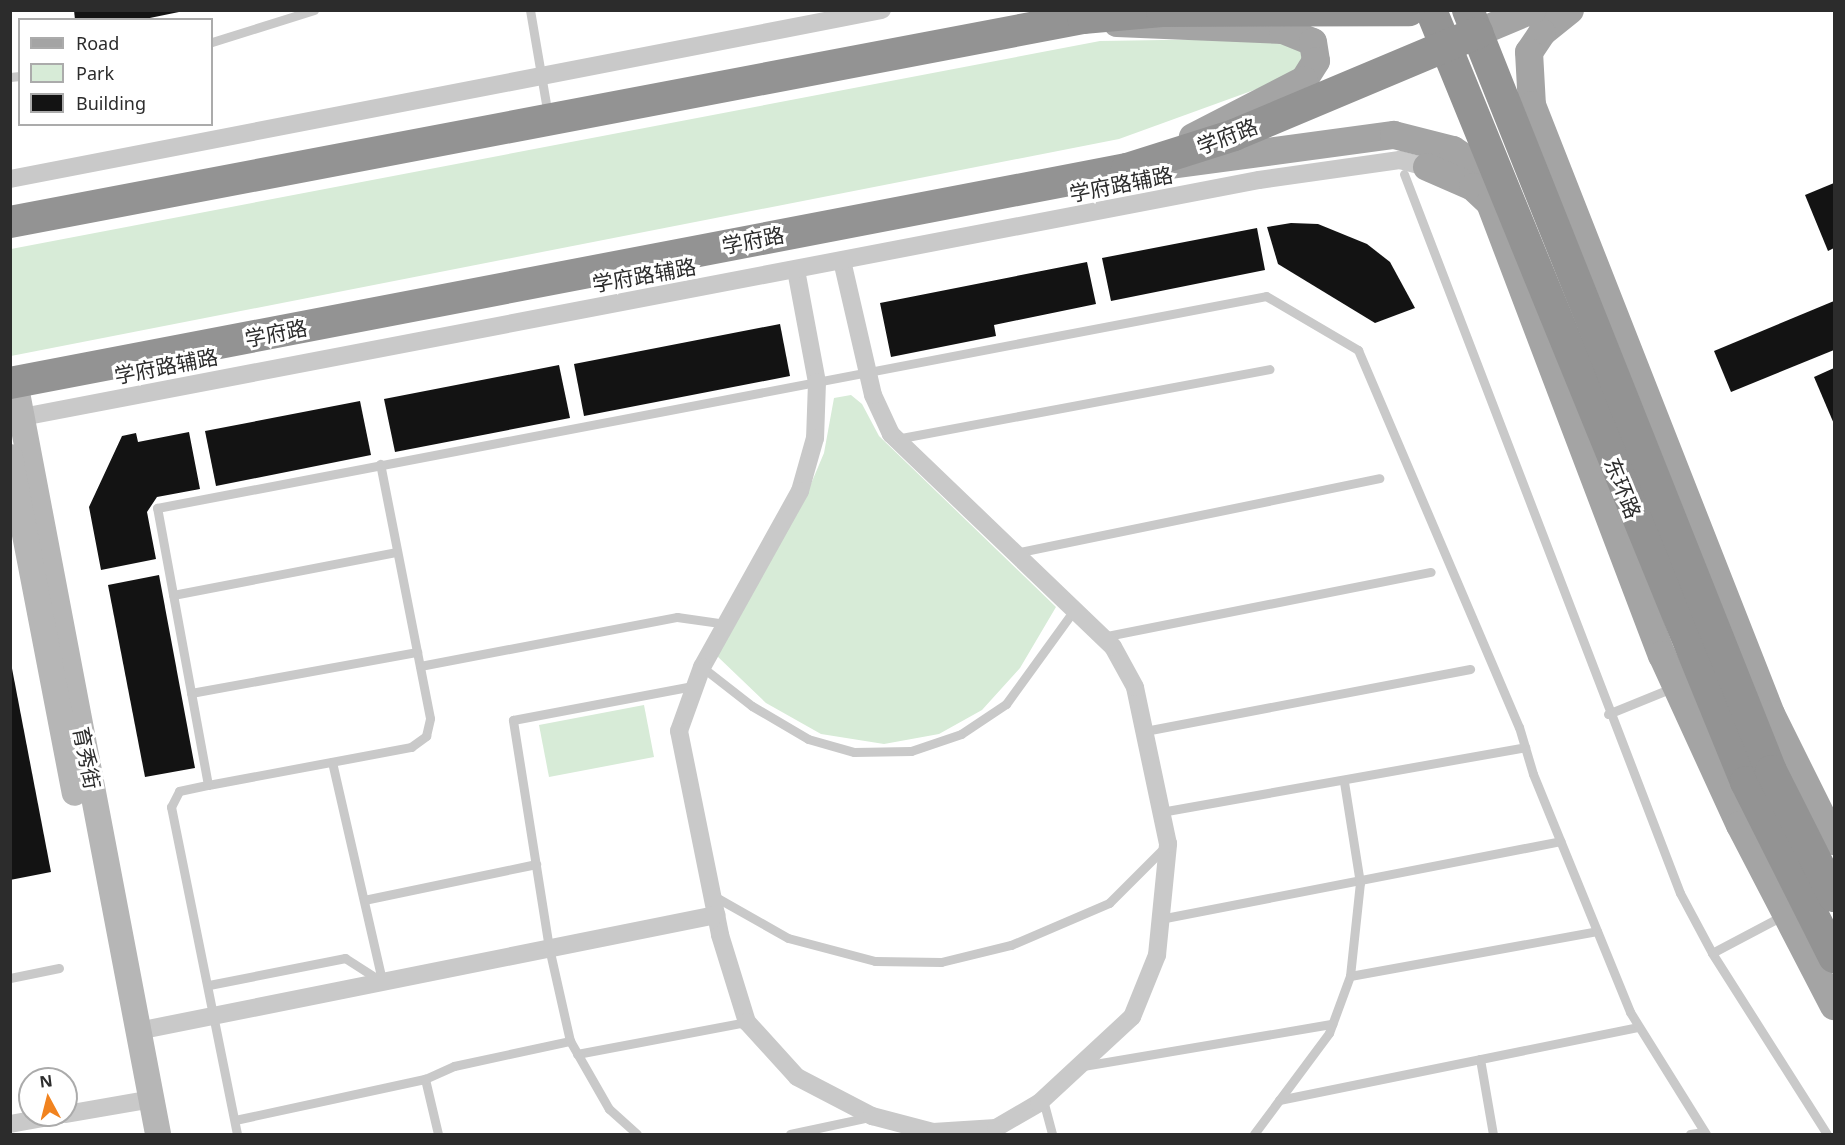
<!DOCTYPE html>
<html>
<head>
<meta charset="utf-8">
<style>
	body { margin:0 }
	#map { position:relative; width:1845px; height:1145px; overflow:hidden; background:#fff; font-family:"Noto Sans","Noto Sans SC",sans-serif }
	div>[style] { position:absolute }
	.green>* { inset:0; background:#d7ebd7 }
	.building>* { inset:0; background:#131313 }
	.lane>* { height:9px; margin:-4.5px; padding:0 4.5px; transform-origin:4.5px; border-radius:4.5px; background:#c9c9c9 }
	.street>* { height:18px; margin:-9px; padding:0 9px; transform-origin:9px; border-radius:9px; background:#c9c9c9 }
	.secondary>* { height:26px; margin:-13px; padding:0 13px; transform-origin:13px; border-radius:13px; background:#b6b6b6 }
	.primary>* { height:28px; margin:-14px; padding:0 14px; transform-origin:14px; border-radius:14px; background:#a4a4a4 }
	.highway>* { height:32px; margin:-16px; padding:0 16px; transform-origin:16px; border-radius:16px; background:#939393 }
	span { translate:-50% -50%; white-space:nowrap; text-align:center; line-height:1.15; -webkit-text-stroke:6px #fff; paint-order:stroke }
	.street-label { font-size:21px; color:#2c2c2c }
	.frame { position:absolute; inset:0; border:12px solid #2c2c2c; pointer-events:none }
	.legend { position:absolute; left:18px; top:18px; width:195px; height:108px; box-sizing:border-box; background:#fff; border:2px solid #ababab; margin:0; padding:8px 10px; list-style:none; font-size:18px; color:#2c2c2c }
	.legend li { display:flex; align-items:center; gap:12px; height:30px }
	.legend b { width:30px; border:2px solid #ababab }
	.north { position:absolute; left:18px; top:1067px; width:60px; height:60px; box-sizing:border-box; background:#fff; border:2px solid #ababab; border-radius:50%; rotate:353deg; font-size:16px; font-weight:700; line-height:24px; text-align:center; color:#2c2c2c }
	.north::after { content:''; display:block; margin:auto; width:21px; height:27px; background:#f1831f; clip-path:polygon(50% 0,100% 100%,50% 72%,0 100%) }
</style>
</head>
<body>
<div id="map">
	<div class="green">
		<div style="clip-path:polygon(1288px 38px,1304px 51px,1298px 74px,1119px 139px,11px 356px,11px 249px,1100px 41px)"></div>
		<div style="clip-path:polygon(851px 395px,862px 404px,879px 436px,1056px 607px,1020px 668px,982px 710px,939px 734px,884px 744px,821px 734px,766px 703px,717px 656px,805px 498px,824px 453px,834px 398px)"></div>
		<div style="clip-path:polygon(644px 705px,654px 757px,549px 777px,539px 725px)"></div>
	</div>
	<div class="building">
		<div style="clip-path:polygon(74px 10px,179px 10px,179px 12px,140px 20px,75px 20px)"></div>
		<div style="clip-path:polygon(1834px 183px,1834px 248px,1828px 251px,1805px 195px)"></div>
		<div style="clip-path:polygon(1291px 223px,1318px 224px,1367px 244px,1390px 262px,1415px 308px,1375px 323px,1278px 264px,1267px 227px)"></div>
		<div style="clip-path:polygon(1257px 228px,1265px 270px,1111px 301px,1102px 258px)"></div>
		<div style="clip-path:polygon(1087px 262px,1096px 304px,994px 325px,996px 336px,891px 357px,880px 303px)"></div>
		<div style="clip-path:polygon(1834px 301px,1834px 350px,1731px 392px,1714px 351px)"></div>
		<div style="clip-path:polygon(780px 324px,790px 376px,584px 416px,574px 364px)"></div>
		<div style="clip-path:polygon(559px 365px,570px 418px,395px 452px,384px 399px)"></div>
		<div style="clip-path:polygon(1834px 368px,1834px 424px,1814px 377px)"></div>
		<div style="clip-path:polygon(360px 401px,371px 455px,216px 486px,205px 431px)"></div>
		<div style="clip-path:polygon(189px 432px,200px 489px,157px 497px,147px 512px,156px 559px,101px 570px,89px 507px,122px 436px,136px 433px,138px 442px)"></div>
		<div style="clip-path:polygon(159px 575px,195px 768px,145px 777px,108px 585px)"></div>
		<div style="clip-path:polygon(10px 658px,51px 872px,10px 880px)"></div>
	</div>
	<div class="lane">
		<div style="left:530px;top:10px;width:107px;rotate:80.3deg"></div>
		<div style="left:212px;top:42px;width:107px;rotate:-17.4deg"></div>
		<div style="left:10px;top:77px;width:10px;rotate:-6deg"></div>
		<div style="left:1404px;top:174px;width:770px;rotate:69deg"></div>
		<div style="left:1680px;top:893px;width:68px;rotate:61.9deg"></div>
		<div style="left:1712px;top:953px;width:214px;rotate:57.6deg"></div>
		<div style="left:896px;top:439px;width:380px;rotate:-10.6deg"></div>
		<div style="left:1015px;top:553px;width:372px;rotate:-11.6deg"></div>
		<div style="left:173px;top:595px;width:228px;rotate:-10.9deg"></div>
		<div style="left:1102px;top:637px;width:335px;rotate:-11.2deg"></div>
		<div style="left:420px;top:666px;width:262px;rotate:-10.8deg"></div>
		<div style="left:677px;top:617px;width:49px;rotate:8.1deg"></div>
		<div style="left:702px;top:667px;width:63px;rotate:38deg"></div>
		<div style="left:752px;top:706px;width:65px;rotate:30.5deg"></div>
		<div style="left:808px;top:739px;width:48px;rotate:15.8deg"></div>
		<div style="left:854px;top:752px;width:57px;rotate:-1deg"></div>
		<div style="left:911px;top:751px;width:53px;rotate:-18.8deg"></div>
		<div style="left:961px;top:734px;width:54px;rotate:-33.7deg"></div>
		<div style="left:1006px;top:704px;width:116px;rotate:-54.1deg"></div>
		<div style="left:191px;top:693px;width:230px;rotate:-10.3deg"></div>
		<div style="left:1608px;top:714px;width:69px;rotate:-22.1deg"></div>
		<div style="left:1145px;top:731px;width:331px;rotate:-10.8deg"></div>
		<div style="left:332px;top:762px;width:225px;rotate:77.1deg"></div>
		<div style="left:208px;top:785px;width:207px;rotate:-10.6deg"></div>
		<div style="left:411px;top:747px;width:19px;rotate:-36deg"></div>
		<div style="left:426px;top:736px;width:18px;rotate:-77deg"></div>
		<div style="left:430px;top:718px;width:259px;rotate:-101.1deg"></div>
		<div style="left:1161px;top:812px;width:370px;rotate:-10.1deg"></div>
		<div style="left:712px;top:895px;width:87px;rotate:29.5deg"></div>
		<div style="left:788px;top:938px;width:90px;rotate:14.8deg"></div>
		<div style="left:875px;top:961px;width:66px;rotate:0.9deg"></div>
		<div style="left:941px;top:962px;width:72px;rotate:-13.7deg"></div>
		<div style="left:1011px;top:945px;width:107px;rotate:-23.2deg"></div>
		<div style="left:1109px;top:903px;width:81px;rotate:-45deg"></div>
		<div style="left:364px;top:900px;width:176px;rotate:-11.8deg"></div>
		<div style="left:1160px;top:919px;width:408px;rotate:-11deg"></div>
		<div style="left:1712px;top:953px;width:81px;rotate:-27.8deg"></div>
		<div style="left:1350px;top:976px;width:251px;rotate:-10.3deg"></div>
		<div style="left:10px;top:978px;width:50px;rotate:-11.5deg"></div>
		<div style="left:209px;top:985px;width:139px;rotate:-11.2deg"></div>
		<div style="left:345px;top:958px;width:43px;rotate:32.6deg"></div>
		<div style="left:577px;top:1054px;width:173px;rotate:-10.7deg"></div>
		<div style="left:1480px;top:1059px;width:76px;rotate:80.2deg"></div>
		<div style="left:1083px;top:1066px;width:253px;rotate:-9.6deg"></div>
		<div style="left:1043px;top:1100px;width:35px;rotate:75deg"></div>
		<div style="left:1279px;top:1100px;width:367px;rotate:-11.5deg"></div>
		<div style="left:235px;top:1120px;width:194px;rotate:-12.2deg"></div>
		<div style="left:237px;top:1134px;width:334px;rotate:-101.4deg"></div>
		<div style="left:171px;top:807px;width:18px;rotate:-63deg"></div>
		<div style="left:179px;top:791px;width:30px;rotate:-12deg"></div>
		<div style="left:208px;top:785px;width:282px;rotate:-100.4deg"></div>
		<div style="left:157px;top:508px;width:1129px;rotate:-10.82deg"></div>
		<div style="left:1266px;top:296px;width:107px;rotate:30.4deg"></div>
		<div style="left:1358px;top:350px;width:410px;rotate:66.9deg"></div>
		<div style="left:1519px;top:727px;width:49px;rotate:73.4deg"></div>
		<div style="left:1533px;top:774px;width:257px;rotate:67.8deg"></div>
		<div style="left:1630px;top:1012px;width:144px;rotate:58.1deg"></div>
		<div style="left:438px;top:1134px;width:57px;rotate:-103.3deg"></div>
		<div style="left:425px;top:1079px;width:32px;rotate:-24deg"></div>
		<div style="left:454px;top:1066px;width:119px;rotate:-12.2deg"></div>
		<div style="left:637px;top:1134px;width:38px;rotate:-138deg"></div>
		<div style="left:609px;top:1109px;width:78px;rotate:-119.8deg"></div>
		<div style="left:570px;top:1041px;width:95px;rotate:-102.7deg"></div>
		<div style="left:549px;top:948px;width:231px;rotate:-99deg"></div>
		<div style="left:513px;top:720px;width:183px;rotate:-10.7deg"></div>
		<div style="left:790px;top:1134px;width:82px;rotate:-12deg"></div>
		<div style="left:1254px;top:1134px;width:126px;rotate:-53.4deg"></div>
		<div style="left:1329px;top:1033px;width:61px;rotate:-69.8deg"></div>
		<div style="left:1350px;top:976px;width:94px;rotate:-83.9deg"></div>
		<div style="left:1360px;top:883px;width:102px;rotate:-99deg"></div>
		<div style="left:1690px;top:1134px;width:14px;rotate:-8deg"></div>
	</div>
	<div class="street">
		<div style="left:10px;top:179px;width:888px;rotate:-10.97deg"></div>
		<div style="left:796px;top:270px;width:114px;rotate:79.4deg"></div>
		<div style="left:817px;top:382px;width:56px;rotate:92deg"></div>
		<div style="left:815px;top:438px;width:55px;rotate:105.8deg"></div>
		<div style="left:800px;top:491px;width:201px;rotate:119.1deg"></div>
		<div style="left:702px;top:667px;width:68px;rotate:109.8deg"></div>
		<div style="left:679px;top:731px;width:208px;rotate:78.6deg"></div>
		<div style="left:720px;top:935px;width:91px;rotate:72.8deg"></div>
		<div style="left:747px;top:1022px;width:74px;rotate:47.7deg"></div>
		<div style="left:797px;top:1077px;width:85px;rotate:27.5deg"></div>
		<div style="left:872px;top:1116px;width:63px;rotate:14.7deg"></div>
		<div style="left:933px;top:1132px;width:63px;rotate:-3.6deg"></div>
		<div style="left:996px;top:1128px;width:50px;rotate:-30.2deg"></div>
		<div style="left:1039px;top:1103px;width:127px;rotate:-42.8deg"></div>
		<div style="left:1132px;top:1017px;width:67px;rotate:-68deg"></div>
		<div style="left:1157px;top:955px;width:112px;rotate:-84.3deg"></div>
		<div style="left:1168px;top:844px;width:160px;rotate:-101.9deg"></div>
		<div style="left:1135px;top:687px;width:46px;rotate:-118.8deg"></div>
		<div style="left:1113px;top:647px;width:308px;rotate:-136.2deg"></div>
		<div style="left:891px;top:434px;width:43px;rotate:-114.8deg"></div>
		<div style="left:873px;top:395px;width:138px;rotate:-103deg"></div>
		<div style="left:12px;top:419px;width:1270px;rotate:-10.85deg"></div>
		<div style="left:1259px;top:180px;width:142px;rotate:-8.1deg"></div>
		<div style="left:1400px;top:160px;width:28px;rotate:15deg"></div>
		<div style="left:138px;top:1031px;width:590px;rotate:-11.35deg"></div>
		<div style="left:66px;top:1114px;width:87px;rotate:-9.9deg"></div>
		<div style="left:10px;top:1124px;width:51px;rotate:-10.2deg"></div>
	</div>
	<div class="secondary">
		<div style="left:15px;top:382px;width:765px;rotate:79.23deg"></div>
		<div style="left:10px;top:457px;width:342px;rotate:79.1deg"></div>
	</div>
	<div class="primary">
		<div style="left:1570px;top:10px;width:36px;rotate:141deg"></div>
		<div style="left:1542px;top:33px;width:23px;rotate:124deg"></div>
		<div style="left:1529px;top:52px;width:53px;rotate:86.8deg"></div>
		<div style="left:1532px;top:105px;width:654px;rotate:68.57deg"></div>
		<div style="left:1771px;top:714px;width:142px;rotate:63.6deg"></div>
		<div style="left:1117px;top:23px;width:166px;rotate:2.4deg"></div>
		<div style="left:1283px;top:30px;width:32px;rotate:22deg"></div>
		<div style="left:1313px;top:42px;width:19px;rotate:81deg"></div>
		<div style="left:1316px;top:61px;width:22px;rotate:122deg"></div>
		<div style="left:1304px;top:80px;width:125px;rotate:152.8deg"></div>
		<div style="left:1477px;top:33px;width:60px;rotate:-22.7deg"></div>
		<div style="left:1156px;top:167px;width:240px;rotate:-7.7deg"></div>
		<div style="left:1394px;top:135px;width:61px;rotate:14.3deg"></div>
		<div style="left:1453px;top:150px;width:60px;rotate:33.4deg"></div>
		<div style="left:1427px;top:167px;width:50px;rotate:23.5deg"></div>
		<div style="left:1473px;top:187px;width:23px;rotate:43deg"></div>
		<div style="left:1490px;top:203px;width:484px;rotate:69.2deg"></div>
		<div style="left:1662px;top:655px;width:187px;rotate:65.4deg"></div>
		<div style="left:1740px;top:825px;width:204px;rotate:62.6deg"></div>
	</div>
	<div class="highway">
		<div style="left:1431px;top:10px;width:834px;rotate:67.8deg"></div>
		<div style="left:1746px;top:782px;width:196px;rotate:63.3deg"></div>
		<div style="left:1468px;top:10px;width:819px;rotate:68.29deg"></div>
		<div style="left:1771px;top:771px;width:140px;rotate:63.3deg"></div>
		<div style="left:10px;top:222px;width:1092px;rotate:-10.76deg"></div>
		<div style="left:1083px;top:18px;width:79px;rotate:-5.1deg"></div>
		<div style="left:1162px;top:11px;width:247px;rotate:-0.2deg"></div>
		<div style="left:10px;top:383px;width:1137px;rotate:-10.85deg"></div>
		<div style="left:1127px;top:169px;width:112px;rotate:-17.6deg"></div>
		<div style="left:1234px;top:135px;width:264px;rotate:-22.8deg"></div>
	</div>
	<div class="street-label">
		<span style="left:1227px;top:136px;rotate:-21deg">学府路</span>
		<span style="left:1121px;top:184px;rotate:-11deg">学府路辅路</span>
		<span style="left:753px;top:240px;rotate:-11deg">学府路</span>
		<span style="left:644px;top:275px;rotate:-10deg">学府路辅路</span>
		<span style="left:276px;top:333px;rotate:-11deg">学府路</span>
		<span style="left:166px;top:366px;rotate:-11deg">学府路辅路</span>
		<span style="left:1623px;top:488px;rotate:68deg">东环路</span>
		<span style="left:87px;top:758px;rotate:79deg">育秀街</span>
	</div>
	<div class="frame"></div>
	<ul class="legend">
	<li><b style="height:8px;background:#a4a4a4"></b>Road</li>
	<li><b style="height:16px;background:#d7ebd7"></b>Park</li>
	<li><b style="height:16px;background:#131313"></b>Building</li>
	</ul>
	<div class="north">N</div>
</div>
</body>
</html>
